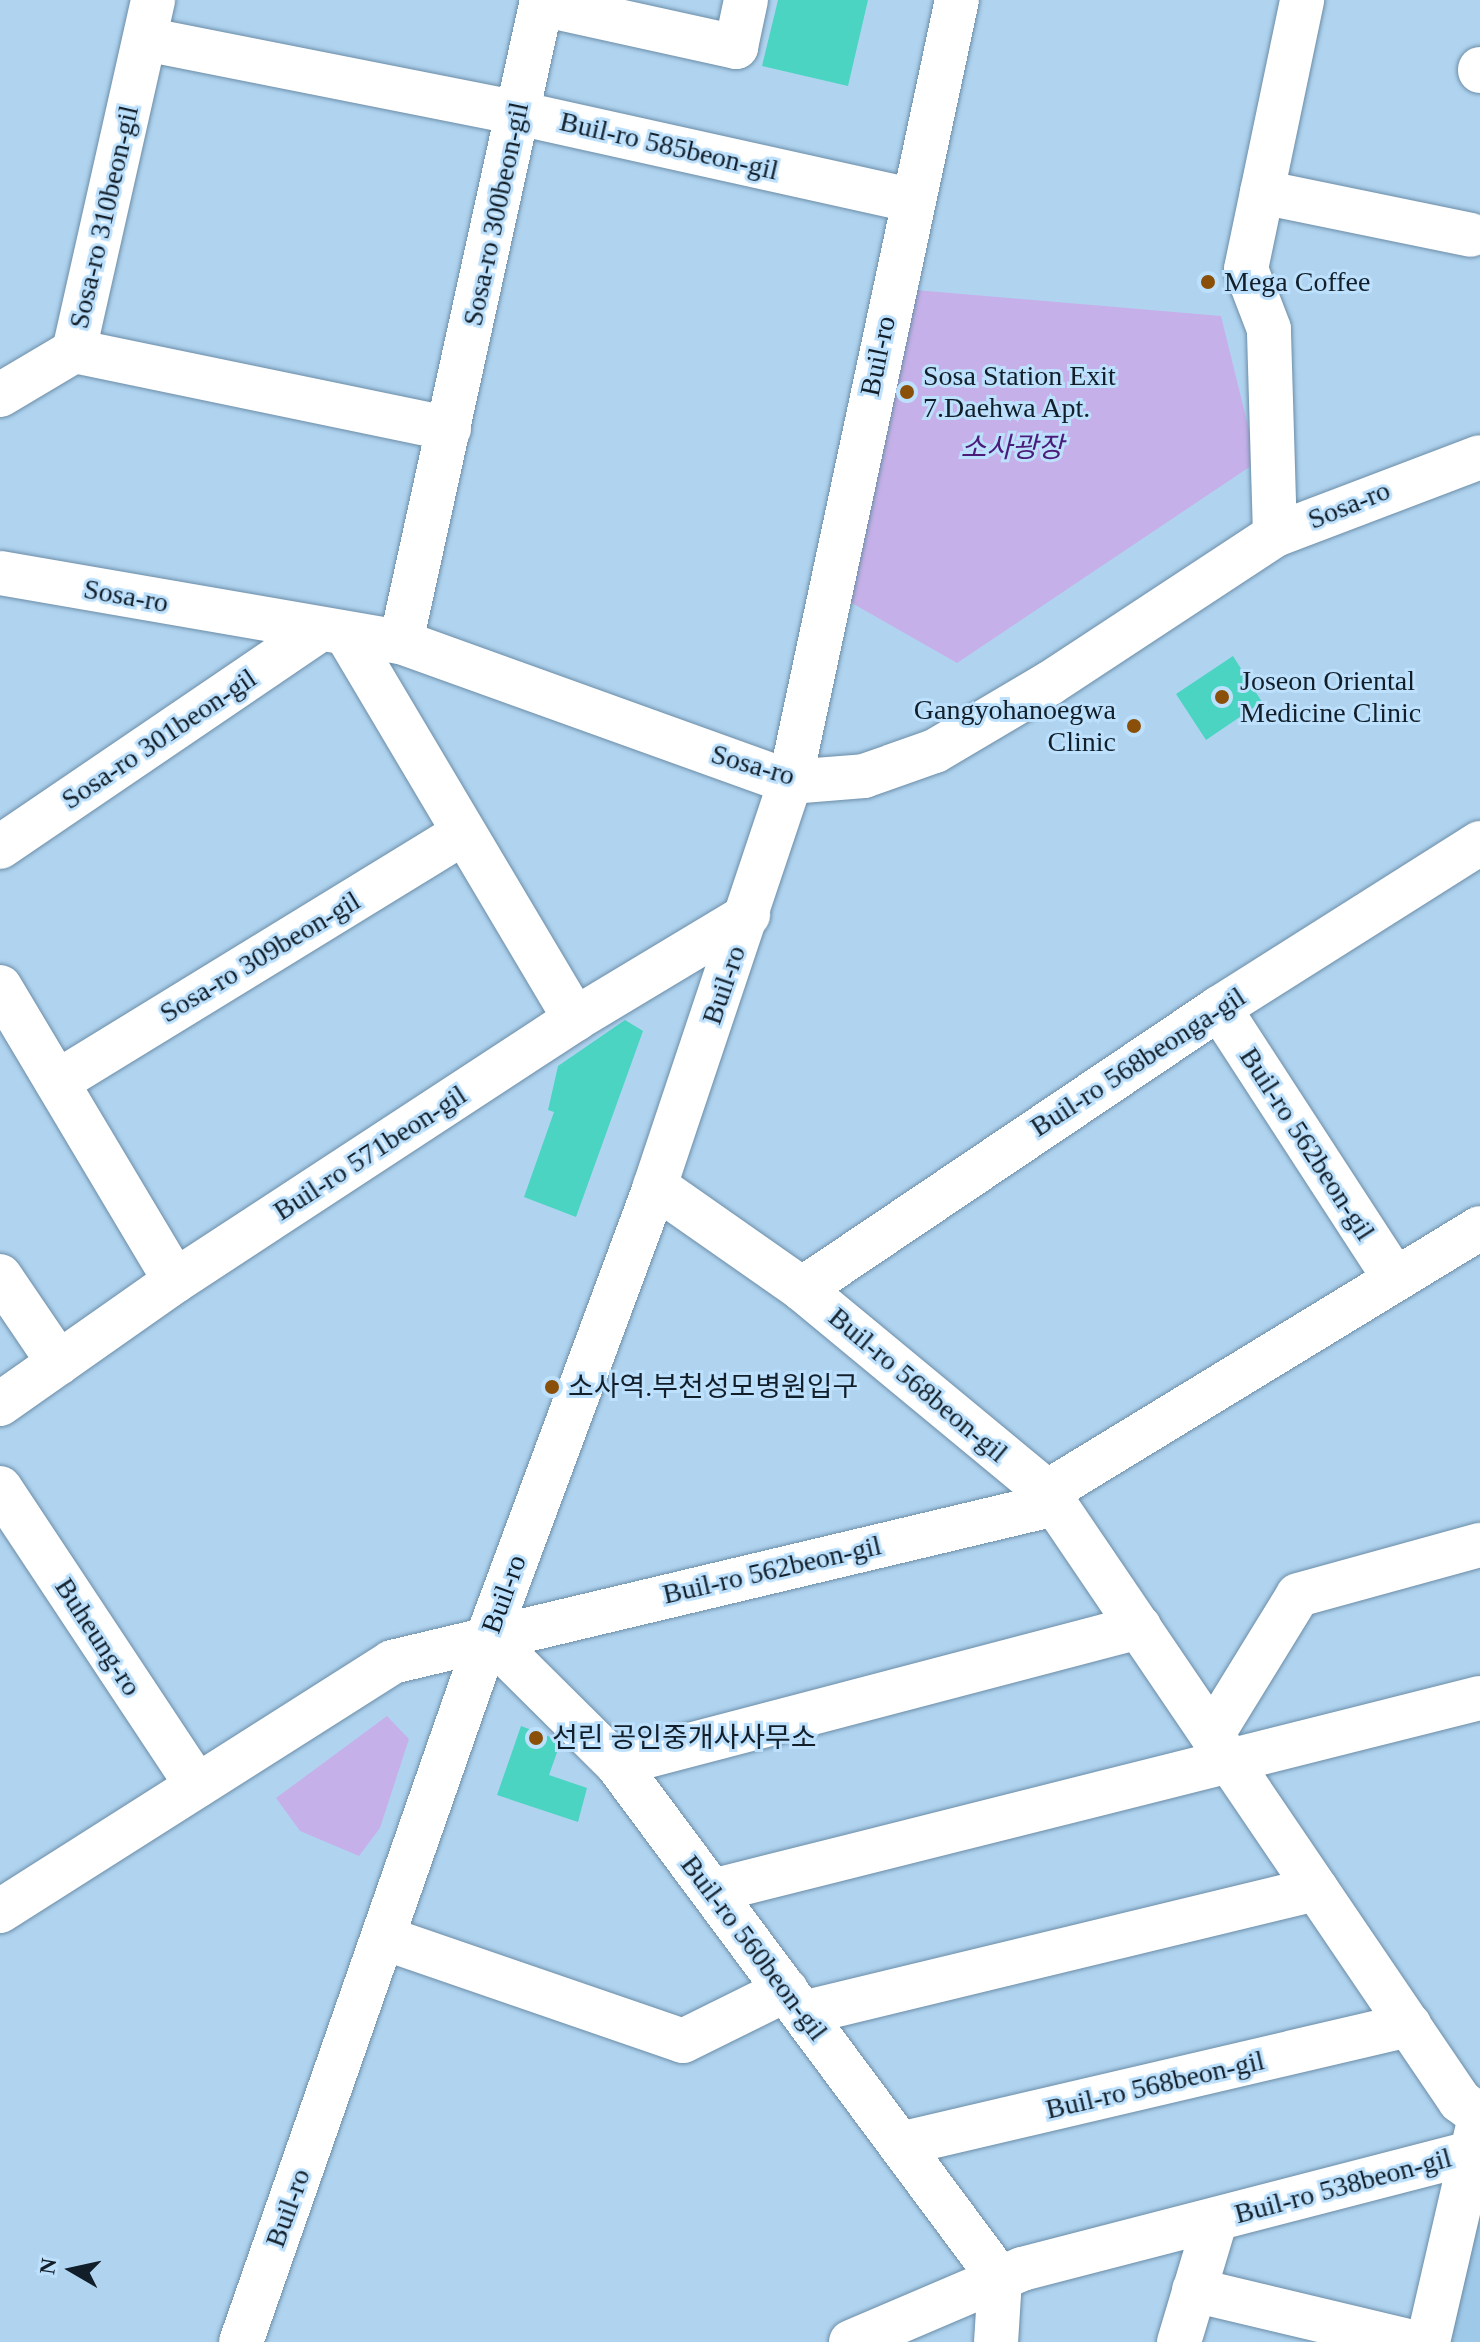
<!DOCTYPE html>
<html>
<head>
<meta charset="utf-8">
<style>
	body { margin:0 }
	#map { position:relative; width:1480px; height:2342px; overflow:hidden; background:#b0d4f0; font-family:"Times New Roman","Noto Sans KR",serif }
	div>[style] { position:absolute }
	.built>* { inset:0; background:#9fc9e9 }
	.green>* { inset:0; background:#c6b0e9 }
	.building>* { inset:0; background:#4ad4c1 }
	.roads { filter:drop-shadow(0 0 2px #6c8da7) drop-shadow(0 0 2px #6c8da7) }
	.minor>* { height:44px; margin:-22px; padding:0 22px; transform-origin:22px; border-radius:22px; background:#fff }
	.dots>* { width:22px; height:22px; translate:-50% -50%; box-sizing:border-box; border:4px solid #bde1fd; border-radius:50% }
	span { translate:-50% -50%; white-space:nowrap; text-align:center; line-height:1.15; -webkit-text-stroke:6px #bde1fd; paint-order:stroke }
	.street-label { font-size:28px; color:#121f2a }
	.poi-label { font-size:28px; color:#121f2a }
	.left { translate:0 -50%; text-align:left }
	.right { translate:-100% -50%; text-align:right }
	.park-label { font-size:28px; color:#4b1b7a; font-style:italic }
	.north { position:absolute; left:32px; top:2230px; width:80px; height:80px; -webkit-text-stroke:6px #bde1fd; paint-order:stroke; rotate:279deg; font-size:22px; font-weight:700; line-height:32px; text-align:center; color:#121f2a }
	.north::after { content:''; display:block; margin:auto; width:28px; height:36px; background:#121f2a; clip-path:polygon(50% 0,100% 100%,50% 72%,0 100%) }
</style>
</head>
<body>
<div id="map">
	<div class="built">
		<div style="clip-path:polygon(1480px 2152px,1480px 2342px,1433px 2342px)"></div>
	</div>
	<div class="green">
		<div style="clip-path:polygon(892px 288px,1221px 316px,1257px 462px,957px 663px,829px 590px)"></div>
		<div style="clip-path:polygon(387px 1716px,409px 1739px,380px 1828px,359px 1856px,300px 1831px,276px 1798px)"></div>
	</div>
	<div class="building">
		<div style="clip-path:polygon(778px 0,868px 0,848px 86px,762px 66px)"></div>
		<div style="clip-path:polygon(1233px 656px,1262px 702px,1206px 740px,1176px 694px)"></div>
		<div style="clip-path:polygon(625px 1020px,643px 1031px,576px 1217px,524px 1197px,554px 1112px,548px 1110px,558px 1066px)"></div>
		<div style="clip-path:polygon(521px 1726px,561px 1741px,549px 1775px,587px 1788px,578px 1822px,497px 1795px)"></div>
	</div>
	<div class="roads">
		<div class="minor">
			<div style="left:541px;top:4px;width:200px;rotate:12.4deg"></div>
			<div style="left:736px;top:47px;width:48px;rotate:-78deg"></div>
			<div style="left:145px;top:39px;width:380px;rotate:11.2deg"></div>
			<div style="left:518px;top:113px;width:402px;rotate:12.5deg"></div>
			<div style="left:1480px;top:69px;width:2px;rotate:90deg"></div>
			<div style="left:1262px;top:192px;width:213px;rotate:11.6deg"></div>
			<div style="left:74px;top:351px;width:383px;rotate:11.7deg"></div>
			<div style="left:0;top:395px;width:86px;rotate:-30.7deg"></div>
			<div style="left:74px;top:351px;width:360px;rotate:-77.3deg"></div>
			<div style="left:1275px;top:535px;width:206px;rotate:-91.7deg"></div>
			<div style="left:1269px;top:329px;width:64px;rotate:-111deg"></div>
			<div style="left:1246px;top:269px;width:275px;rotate:-78.2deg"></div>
			<div style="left:0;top:573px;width:407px;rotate:9.8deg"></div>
			<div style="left:401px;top:642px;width:413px;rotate:19.8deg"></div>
			<div style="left:790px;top:782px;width:74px;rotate:-4.6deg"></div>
			<div style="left:864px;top:776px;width:75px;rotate:-19.4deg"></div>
			<div style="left:935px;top:751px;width:134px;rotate:-30.6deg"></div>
			<div style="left:1050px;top:683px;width:269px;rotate:-33.3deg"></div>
			<div style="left:1275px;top:535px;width:219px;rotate:-20.8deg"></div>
			<div style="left:347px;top:635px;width:447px;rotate:59.3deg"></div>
			<div style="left:401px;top:642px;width:657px;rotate:-77.61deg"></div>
			<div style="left:0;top:847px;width:384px;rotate:-34.2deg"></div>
			<div style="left:0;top:987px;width:342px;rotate:59.2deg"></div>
			<div style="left:1219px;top:1008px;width:323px;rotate:57deg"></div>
			<div style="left:57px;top:1082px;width:477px;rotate:-31.5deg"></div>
			<div style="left:655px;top:1186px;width:179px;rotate:35deg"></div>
			<div style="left:802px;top:1289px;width:318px;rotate:39.6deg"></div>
			<div style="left:1047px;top:1492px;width:736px;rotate:55.86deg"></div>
			<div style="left:1460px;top:2101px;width:25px;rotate:37deg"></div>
			<div style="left:0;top:1276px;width:105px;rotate:55.9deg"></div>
			<div style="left:802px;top:1289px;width:503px;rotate:-33.97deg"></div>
			<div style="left:1219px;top:1008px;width:309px;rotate:-32.3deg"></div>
			<div style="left:0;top:1404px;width:214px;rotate:-35.1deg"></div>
			<div style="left:175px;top:1281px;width:478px;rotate:-33.2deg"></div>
			<div style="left:575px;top:1019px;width:202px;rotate:-31deg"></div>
			<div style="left:0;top:1488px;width:357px;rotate:56.5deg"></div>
			<div style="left:1047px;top:1492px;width:507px;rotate:-31.37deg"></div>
			<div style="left:488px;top:1636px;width:182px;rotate:44.8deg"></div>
			<div style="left:617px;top:1764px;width:642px;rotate:53.36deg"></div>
			<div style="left:1000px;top:2279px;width:63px;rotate:93.6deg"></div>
			<div style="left:1212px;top:1735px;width:164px;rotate:-58.4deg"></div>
			<div style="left:1298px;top:1595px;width:189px;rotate:-15.4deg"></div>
			<div style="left:617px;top:1764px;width:540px;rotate:-14.71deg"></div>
			<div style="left:712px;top:1891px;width:792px;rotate:-14.11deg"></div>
			<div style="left:0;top:1911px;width:464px;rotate:-32.4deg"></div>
			<div style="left:392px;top:1662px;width:682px;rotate:-13.4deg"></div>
			<div style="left:384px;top:1938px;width:316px;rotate:19deg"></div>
			<div style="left:683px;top:2041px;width:115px;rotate:-26.3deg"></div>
			<div style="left:803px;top:2013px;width:528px;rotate:-13.59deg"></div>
			<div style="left:900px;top:2144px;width:523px;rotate:-13.16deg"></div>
			<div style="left:1194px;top:2290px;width:224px;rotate:13.4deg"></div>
			<div style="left:241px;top:2342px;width:748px;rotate:-70.72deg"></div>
			<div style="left:488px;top:1636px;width:480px;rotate:-69.6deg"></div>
			<div style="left:655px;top:1186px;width:426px;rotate:-71.5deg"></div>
			<div style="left:790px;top:782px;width:800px;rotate:-77.95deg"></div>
			<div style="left:851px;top:2342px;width:186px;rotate:-23.1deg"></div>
			<div style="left:1022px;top:2269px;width:464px;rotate:-14.5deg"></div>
			<div style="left:1179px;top:2342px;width:128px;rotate:-73.3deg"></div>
			<div style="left:1428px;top:2342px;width:218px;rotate:-77deg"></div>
		</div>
	</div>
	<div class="dots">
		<div style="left:1208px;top:282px;background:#8a4f09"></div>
		<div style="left:907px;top:392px;background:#8a4f09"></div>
		<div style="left:1222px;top:697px;background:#8a4f09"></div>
		<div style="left:1134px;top:726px;background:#8a4f09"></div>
		<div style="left:552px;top:1387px;background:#8a4f09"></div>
		<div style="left:536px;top:1738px;background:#8a4f09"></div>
	</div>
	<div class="street-label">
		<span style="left:669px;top:146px;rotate:13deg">Buil-ro 585beon-gil</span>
		<span style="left:496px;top:214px;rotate:-78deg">Sosa-ro 300beon-gil</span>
		<span style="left:104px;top:217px;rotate:-77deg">Sosa-ro 310beon-gil</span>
		<span style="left:878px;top:356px;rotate:-78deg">Buil-ro</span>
		<span style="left:1349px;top:505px;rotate:-22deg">Sosa-ro</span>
		<span style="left:126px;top:596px;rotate:10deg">Sosa-ro</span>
		<span style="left:159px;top:739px;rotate:-34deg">Sosa-ro 301beon-gil</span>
		<span style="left:753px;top:765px;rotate:16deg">Sosa-ro</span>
		<span style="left:260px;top:957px;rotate:-31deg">Sosa-ro 309beon-gil</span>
		<span style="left:724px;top:985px;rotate:-71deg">Buil-ro</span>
		<span style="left:1138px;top:1062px;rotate:-33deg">Buil-ro 568beonga-gil</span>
		<span style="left:1307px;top:1144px;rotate:57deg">Buil-ro 562beon-gil</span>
		<span style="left:370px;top:1153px;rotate:-33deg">Buil-ro 571beon-gil</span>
		<span style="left:918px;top:1385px;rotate:40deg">Buil-ro 568beon-gil</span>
		<span style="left:772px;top:1570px;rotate:-13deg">Buil-ro 562beon-gil</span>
		<span style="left:504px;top:1594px;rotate:-70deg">Buil-ro</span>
		<span style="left:98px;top:1637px;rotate:57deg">Buheung-ro</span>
		<span style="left:754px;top:1948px;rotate:53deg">Buil-ro 560beon-gil</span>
		<span style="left:1155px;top:2085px;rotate:-13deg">Buil-ro 568beon-gil</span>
		<span style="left:1343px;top:2186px;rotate:-15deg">Buil-ro 538beon-gil</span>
		<span style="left:288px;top:2208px;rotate:-70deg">Buil-ro</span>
	</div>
	<div class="poi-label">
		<span class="left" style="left:1224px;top:282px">Mega Coffee</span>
		<span class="left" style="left:923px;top:392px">Sosa Station Exit<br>7.Daehwa Apt.</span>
		<span class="left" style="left:1240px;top:697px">Joseon Oriental<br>Medicine Clinic</span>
		<span class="right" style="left:1116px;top:726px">Gangyohanoegwa<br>Clinic</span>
		<span class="left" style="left:568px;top:1387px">소사역.부천성모병원입구</span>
		<span class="left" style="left:552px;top:1738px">선린 공인중개사사무소</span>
	</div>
	<div class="park-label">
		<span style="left:1012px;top:448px">소사광장</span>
	</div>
	<div class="north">N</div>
</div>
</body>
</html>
